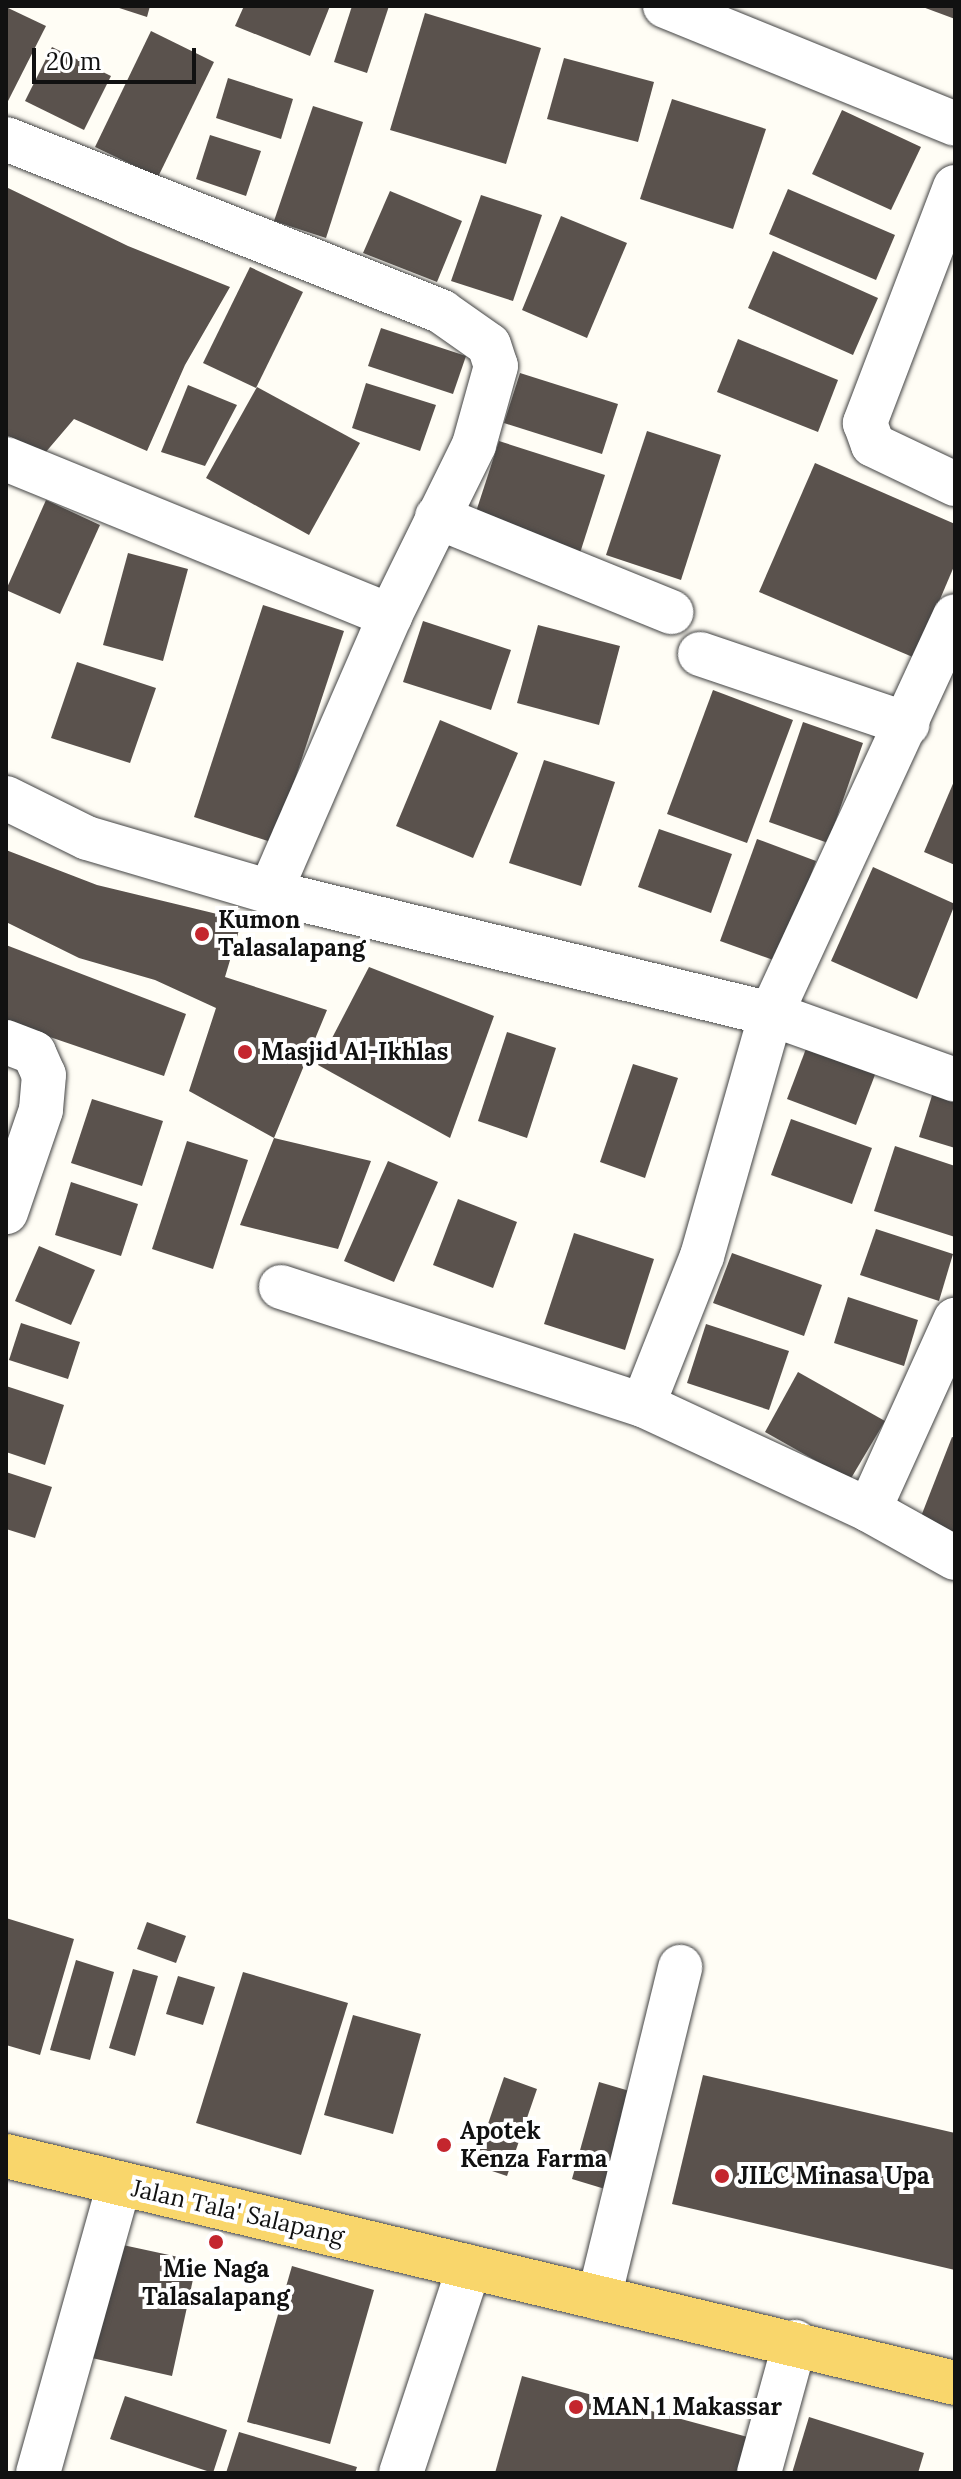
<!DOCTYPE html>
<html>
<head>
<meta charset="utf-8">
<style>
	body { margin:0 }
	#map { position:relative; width:961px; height:2479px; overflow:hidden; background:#fffdf5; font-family:Lora,serif }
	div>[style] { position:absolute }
	.building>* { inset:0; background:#5a524d }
	.roads { filter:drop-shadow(0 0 2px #444) drop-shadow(0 0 2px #444) }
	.minor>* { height:44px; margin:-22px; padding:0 22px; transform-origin:22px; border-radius:22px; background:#fff }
	.major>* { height:44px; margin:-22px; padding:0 22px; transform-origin:22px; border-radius:22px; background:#f9d66b }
	.dots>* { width:22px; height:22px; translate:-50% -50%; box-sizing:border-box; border:4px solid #fff; border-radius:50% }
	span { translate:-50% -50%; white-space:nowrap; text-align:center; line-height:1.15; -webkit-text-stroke:8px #fff; paint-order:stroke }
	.poi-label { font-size:24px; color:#111; font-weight:700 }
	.left { translate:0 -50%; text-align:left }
	.street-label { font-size:24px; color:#111 }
	.frame { position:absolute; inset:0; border:8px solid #111; pointer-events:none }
	.scale { position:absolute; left:32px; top:48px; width:164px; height:36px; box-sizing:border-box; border:4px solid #111; border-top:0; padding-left:10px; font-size:24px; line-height:28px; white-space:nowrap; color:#111; -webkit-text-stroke:6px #fff; paint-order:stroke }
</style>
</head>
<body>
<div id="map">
	<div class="building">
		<div style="clip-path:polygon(113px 6px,150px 6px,147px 17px)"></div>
		<div style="clip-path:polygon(244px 6px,330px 6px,310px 56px,235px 26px)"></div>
		<div style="clip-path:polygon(352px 6px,389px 6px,367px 73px,334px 62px)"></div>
		<div style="clip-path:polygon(921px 6px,955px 6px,955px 19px,920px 6px)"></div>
		<div style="clip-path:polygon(6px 7px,46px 26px,6px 105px)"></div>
		<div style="clip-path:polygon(425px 13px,541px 48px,506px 164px,390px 130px)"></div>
		<div style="clip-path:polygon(151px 31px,214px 62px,158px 177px,95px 147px)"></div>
		<div style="clip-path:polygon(52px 47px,111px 76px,84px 130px,25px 101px)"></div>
		<div style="clip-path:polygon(564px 58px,654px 82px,638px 142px,547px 119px)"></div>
		<div style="clip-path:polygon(228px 78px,293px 99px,281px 139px,216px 118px)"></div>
		<div style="clip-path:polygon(672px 99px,766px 129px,733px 229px,640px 199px)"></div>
		<div style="clip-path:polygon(313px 106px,363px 122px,326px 238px,274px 221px)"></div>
		<div style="clip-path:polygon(842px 110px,921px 147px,891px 210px,812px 174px)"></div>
		<div style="clip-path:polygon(210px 135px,261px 151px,246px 196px,196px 179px)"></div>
		<div style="clip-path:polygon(6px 187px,128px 246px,230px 287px,185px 365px,147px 451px,74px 419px,45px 453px,6px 435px)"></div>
		<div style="clip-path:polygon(788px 189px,895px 235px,876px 280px,769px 234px)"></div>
		<div style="clip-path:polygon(390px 191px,462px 221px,437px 282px,363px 253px)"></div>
		<div style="clip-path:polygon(481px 195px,542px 215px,513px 301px,451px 281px)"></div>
		<div style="clip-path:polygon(561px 216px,627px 243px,587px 338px,522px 310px)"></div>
		<div style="clip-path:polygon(773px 251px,878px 298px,853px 355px,748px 308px)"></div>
		<div style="clip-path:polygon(250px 267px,303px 292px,256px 388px,203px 363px)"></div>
		<div style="clip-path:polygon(381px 328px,466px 356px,453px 394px,368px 366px)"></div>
		<div style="clip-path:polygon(738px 339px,838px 380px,818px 432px,717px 392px)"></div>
		<div style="clip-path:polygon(520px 373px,618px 404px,602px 454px,504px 423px)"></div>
		<div style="clip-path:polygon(366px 383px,436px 405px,420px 451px,352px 428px)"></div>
		<div style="clip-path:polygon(188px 385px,237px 405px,205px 466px,161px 452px)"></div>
		<div style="clip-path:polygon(257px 387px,360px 443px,309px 535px,206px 478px)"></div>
		<div style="clip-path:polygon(647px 431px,721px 455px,681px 580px,606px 555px)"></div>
		<div style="clip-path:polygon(499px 441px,605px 475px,580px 553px,474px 518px)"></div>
		<div style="clip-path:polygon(815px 463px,955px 524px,955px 564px,915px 658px,759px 592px)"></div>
		<div style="clip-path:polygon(46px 500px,100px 525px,60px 614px,6px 590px)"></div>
		<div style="clip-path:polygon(128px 553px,188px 569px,163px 661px,103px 645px)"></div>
		<div style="clip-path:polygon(263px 605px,344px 631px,274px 843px,194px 817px)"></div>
		<div style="clip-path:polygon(423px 621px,511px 650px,491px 710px,403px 682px)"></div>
		<div style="clip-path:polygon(538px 625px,620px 646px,599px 725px,517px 703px)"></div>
		<div style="clip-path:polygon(77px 662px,156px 688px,130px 763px,51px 738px)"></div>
		<div style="clip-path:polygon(713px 690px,793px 720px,747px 843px,667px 814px)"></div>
		<div style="clip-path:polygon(440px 720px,518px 753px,473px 858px,396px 826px)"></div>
		<div style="clip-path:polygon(803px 722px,863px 743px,828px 843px,769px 822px)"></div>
		<div style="clip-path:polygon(544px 760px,615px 782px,581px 886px,509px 863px)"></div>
		<div style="clip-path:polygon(955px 779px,955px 865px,924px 852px)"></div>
		<div style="clip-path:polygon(659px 829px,732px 854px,711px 913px,638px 887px)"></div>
		<div style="clip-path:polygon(757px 839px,816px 861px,779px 962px,720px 941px)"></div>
		<div style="clip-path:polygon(6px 850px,97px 885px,242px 920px,225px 977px,327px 1010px,274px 1138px,371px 1161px,338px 1249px,240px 1225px,274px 1138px,189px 1091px,216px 1008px,155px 980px,79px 958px,6px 922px)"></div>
		<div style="clip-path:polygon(873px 867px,955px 904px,917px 999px,831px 961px)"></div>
		<div style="clip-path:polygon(6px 945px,186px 1014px,164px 1076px,6px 1022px)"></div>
		<div style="clip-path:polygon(369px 967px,494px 1016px,450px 1138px,318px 1065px)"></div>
		<div style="clip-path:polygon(507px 1032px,556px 1048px,527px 1138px,478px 1121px)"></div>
		<div style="clip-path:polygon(807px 1046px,876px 1072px,856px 1125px,787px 1099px)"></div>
		<div style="clip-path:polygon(633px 1064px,678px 1078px,645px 1178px,600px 1162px)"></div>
		<div style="clip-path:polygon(936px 1083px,955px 1089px,955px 1148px,919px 1137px)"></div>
		<div style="clip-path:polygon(92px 1099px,163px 1121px,142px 1186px,71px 1163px)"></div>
		<div style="clip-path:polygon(791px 1119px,872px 1148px,852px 1204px,771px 1175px)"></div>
		<div style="clip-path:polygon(187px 1141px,248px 1160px,213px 1269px,152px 1249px)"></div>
		<div style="clip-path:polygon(895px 1146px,955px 1166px,955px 1237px,874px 1211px)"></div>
		<div style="clip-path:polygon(388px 1161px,438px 1182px,394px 1282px,344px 1261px)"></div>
		<div style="clip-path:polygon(71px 1182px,138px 1204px,121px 1256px,55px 1235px)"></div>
		<div style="clip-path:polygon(458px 1199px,517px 1222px,493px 1288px,433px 1265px)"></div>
		<div style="clip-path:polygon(876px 1229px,953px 1254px,939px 1301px,860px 1275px)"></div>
		<div style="clip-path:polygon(574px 1233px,654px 1259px,625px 1350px,544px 1324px)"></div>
		<div style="clip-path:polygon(39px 1246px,95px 1270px,71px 1325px,15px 1301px)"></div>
		<div style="clip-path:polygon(732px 1253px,822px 1285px,804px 1336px,713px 1303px)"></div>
		<div style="clip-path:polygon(848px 1297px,918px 1320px,904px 1366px,834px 1343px)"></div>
		<div style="clip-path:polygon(21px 1323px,80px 1342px,68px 1379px,9px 1360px)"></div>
		<div style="clip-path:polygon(706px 1324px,789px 1351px,769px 1410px,687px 1383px)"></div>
		<div style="clip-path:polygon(798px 1372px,885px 1421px,850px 1480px,765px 1432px)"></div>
		<div style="clip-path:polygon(6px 1386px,64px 1405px,45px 1465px,6px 1452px)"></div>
		<div style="clip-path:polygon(952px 1437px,955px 1438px,955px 1532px,920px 1519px)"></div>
		<div style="clip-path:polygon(6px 1472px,52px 1487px,35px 1538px,6px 1529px)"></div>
		<div style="clip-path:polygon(6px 1918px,74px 1939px,40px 2055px,6px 2045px)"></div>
		<div style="clip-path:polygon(147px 1922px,186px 1936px,176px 1963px,137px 1949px)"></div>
		<div style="clip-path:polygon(76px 1960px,114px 1972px,90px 2060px,50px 2050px)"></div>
		<div style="clip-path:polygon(133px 1969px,158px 1976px,135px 2056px,109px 2048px)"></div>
		<div style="clip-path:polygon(243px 1972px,348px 2003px,301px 2155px,196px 2123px)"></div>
		<div style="clip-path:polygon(178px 1976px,215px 1987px,203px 2025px,166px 2014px)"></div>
		<div style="clip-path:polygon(353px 2015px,421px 2034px,393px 2134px,324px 2115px)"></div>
		<div style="clip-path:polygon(703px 2075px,955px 2133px,955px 2270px,672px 2204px)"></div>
		<div style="clip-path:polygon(504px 2077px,537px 2089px,507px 2176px,474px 2165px)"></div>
		<div style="clip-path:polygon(599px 2082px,633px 2092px,605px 2189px,572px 2179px)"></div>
		<div style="clip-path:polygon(109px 2242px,197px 2261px,172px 2376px,83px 2356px)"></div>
		<div style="clip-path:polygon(292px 2266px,374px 2290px,330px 2444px,247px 2422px)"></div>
		<div style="clip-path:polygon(522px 2376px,755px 2439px,746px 2473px,495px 2473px)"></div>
		<div style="clip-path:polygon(125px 2396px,227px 2430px,213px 2473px,110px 2439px)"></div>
		<div style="clip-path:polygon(809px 2417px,924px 2453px,918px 2473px,792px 2473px)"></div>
		<div style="clip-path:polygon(239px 2432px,357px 2467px,355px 2473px,226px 2473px)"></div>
	</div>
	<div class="roads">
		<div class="minor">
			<div style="left:665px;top:6px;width:313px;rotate:22.1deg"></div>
			<div style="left:6px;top:139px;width:469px;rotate:21.6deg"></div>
			<div style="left:442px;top:312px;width:57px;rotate:35.1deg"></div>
			<div style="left:489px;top:345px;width:22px;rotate:72deg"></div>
			<div style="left:496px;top:366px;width:82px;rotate:105.6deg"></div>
			<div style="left:474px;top:445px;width:191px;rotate:116.2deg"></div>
			<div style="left:390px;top:616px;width:301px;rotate:113.5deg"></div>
			<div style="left:955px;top:187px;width:253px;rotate:110.9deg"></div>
			<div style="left:865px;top:423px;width:23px;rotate:70deg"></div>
			<div style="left:873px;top:445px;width:91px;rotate:25.4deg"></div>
			<div style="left:6px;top:459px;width:415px;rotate:22.2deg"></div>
			<div style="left:437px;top:517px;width:253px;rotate:22.1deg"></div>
			<div style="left:700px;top:654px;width:219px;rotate:18.7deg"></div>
			<div style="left:6px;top:798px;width:90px;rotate:26.3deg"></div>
			<div style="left:87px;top:838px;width:191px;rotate:16.4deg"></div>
			<div style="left:270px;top:892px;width:516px;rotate:13.69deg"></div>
			<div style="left:771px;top:1014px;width:195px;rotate:19.7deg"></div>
			<div style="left:6px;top:1042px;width:30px;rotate:21deg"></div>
			<div style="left:34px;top:1053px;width:24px;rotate:66deg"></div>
			<div style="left:44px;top:1075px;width:35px;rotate:95deg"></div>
			<div style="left:41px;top:1110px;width:108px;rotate:108.9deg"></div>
			<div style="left:281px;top:1287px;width:381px;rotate:18.1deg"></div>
			<div style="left:643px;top:1405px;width:249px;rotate:24.9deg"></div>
			<div style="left:869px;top:1510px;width:98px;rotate:29.2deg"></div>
			<div style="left:643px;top:1405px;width:160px;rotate:-68.4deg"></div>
			<div style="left:702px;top:1256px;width:252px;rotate:-74.1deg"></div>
			<div style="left:771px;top:1014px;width:438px;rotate:-65.2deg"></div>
			<div style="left:869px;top:1510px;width:209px;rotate:-65.6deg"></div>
			<div style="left:599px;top:2298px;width:341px;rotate:-76.2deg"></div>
			<div style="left:38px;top:2473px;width:300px;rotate:-74.3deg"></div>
			<div style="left:401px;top:2473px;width:217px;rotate:-71.7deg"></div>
			<div style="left:759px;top:2473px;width:136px;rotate:-74.6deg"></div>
		</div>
		<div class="major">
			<div style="left:6px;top:2156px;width:976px;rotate:13.45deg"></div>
		</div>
	</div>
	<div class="dots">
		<div style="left:202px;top:934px;background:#c4262e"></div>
		<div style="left:245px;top:1052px;background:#c4262e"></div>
		<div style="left:444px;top:2145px;background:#c4262e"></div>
		<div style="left:722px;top:2176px;background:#c4262e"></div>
		<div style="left:216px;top:2242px;background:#c4262e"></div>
		<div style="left:576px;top:2407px;background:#c4262e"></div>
	</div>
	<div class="poi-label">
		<span class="left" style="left:218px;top:934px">Kumon<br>Talasalapang</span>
		<span class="left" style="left:261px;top:1052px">Masjid Al-Ikhlas</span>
		<span class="left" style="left:460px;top:2145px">Apotek<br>Kenza Farma</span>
		<span class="left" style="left:738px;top:2176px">JILC Minasa Upa</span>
		<span style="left:216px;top:2283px">Mie Naga<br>Talasalapang</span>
		<span class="left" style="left:592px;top:2407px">MAN 1 Makassar</span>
	</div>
	<div class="street-label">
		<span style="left:238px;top:2212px;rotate:13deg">Jalan Tala' Salapang</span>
	</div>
	<div class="frame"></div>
	<div class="scale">20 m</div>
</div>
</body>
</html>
